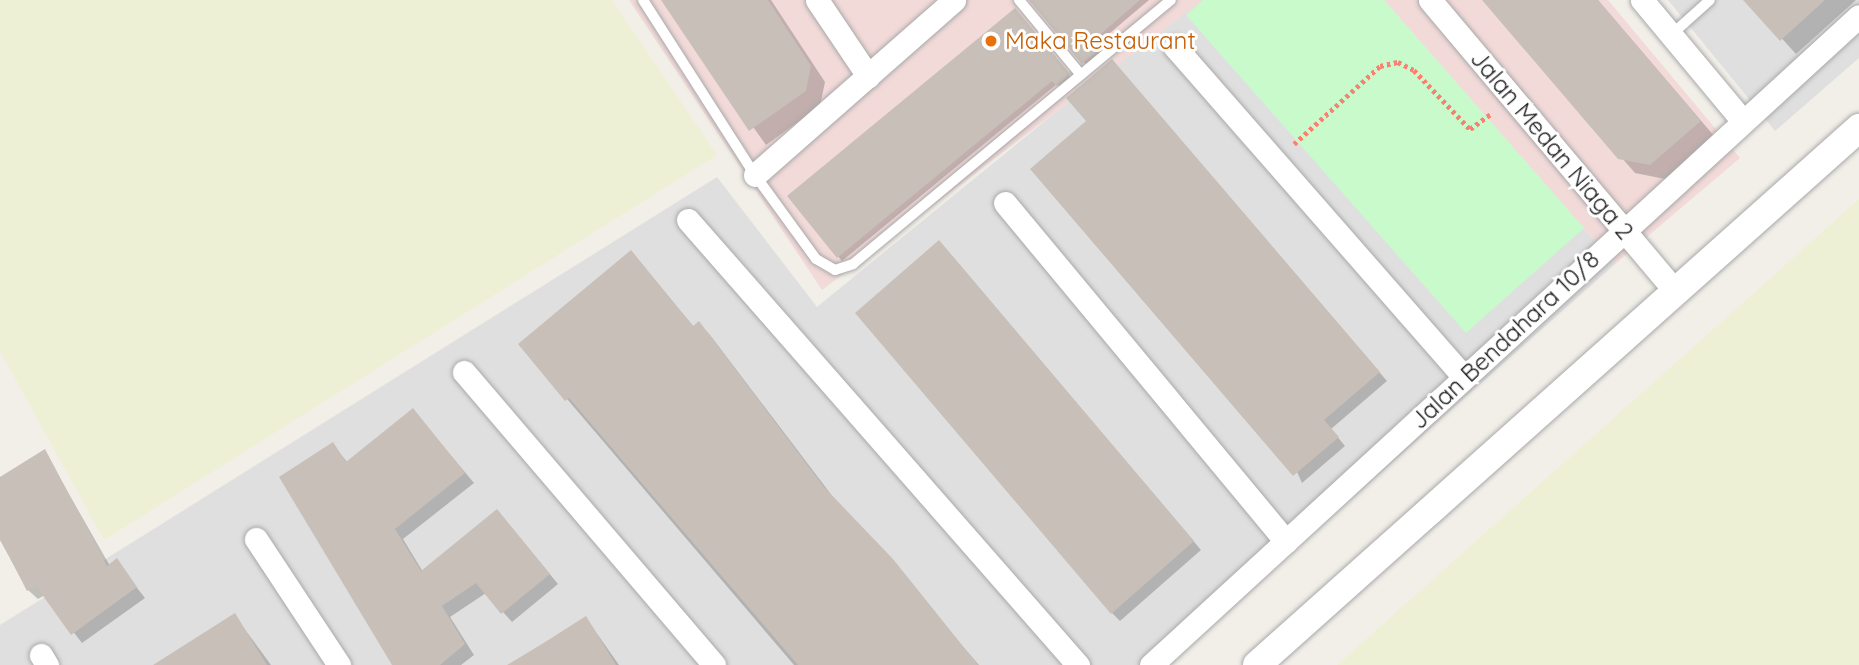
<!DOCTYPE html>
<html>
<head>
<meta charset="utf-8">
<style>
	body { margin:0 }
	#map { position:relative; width:1859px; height:665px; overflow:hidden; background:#f2efe9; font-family:Quicksand,sans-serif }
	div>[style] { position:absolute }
	.residential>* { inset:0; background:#e0dfdf }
	.commercial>* { inset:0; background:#f2dad9 }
	.farmland>* { inset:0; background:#eef0d5 }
	.park>* { inset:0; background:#c8facc }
	.shadow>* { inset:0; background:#0003 }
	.building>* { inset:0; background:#c7bfb8 }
	.path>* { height:4.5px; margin-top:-2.25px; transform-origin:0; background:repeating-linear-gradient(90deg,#fa8072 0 3.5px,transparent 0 7px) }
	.roads { filter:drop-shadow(0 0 2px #a9a9a9) drop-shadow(0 0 2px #a9a9a9) }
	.service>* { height:10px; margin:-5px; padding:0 5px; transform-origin:5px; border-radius:5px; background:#fff }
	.minor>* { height:23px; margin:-11.5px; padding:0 11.5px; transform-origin:11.5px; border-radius:11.5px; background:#fff }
	.tertiary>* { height:28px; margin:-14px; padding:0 14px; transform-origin:14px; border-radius:14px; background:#fff }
	.dots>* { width:19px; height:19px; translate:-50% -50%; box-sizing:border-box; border:4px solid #fff; border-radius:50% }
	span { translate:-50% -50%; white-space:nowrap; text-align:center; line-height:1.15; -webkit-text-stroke:6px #fff; paint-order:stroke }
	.food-label { font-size:24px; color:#c56008 }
	.left { translate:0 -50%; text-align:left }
	.street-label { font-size:24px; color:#222 }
</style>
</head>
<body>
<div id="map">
	<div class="residential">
		<div style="clip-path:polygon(1193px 0,1384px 0,1615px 264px,1165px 665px,0 665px,0 625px,717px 177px,817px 307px)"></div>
		<div style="clip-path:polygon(1668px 0,1859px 0,1859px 58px,1775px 131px)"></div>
	</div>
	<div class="commercial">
		<div style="clip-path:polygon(629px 0,1203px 0,822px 290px)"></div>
		<div style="clip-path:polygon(1384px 0,1608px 0,1740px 158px,1615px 264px)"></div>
	</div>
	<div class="farmland">
		<div style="clip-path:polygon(0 0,612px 0,717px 155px,104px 540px,0 351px)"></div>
		<div style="clip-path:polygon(1859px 199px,1859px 665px,1337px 665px)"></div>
	</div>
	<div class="park">
		<div style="clip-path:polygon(1203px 0,1384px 0,1584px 228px,1466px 333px,1186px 15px)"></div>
	</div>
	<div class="shadow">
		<div style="clip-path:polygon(663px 0,771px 0,825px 82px,820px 106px,766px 145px)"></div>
		<div style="clip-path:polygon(1031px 0,1149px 0,1097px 44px,1104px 52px,1087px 66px)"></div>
		<div style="clip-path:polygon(1484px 0,1598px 0,1715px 137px,1665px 179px,1635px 173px)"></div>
		<div style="clip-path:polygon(1747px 0,1856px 0,1796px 54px)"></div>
		<div style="clip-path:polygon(1019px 14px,1072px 79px,1061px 88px,1057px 84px,842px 261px,789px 197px)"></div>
		<div style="clip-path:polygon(1120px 70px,1387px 381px,1331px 429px,1345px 446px,1302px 483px)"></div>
		<div style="clip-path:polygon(947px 250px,1201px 550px,1120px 621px,1112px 613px)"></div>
		<div style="clip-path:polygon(631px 252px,694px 327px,699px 324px,710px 335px,836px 501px,979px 665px,794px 665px,521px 345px)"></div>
		<div style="clip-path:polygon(413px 410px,474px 483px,403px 539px,423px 572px,506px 521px,558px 584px,512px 622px,486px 593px,450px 617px,474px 655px,461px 665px,393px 665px,333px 445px,348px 463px)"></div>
		<div style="clip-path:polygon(45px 452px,110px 566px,116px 561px,145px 598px,82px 643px,45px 595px,38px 599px,28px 590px,0 540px,0 479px)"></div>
		<div style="clip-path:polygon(235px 616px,271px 665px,156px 665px)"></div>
		<div style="clip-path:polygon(586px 618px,619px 665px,511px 665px)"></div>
	</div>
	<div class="building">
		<div style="clip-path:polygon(661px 0,768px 0,811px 66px,806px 91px,749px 131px)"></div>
		<div style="clip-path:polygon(1029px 0,1140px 0,1095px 39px,1102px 47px,1082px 64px)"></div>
		<div style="clip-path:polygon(1482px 0,1598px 0,1701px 121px,1650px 165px,1618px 159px)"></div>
		<div style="clip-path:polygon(1743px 0,1825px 0,1780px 41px)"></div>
		<div style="clip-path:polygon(1015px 8px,1070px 74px,1056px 86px,1052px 81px,837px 258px,787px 196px)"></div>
		<div style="clip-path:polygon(1112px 59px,1380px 372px,1324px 420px,1339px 437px,1293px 476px,1030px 169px,1086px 121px,1066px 98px)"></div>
		<div style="clip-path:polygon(939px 240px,1194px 541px,1111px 614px,855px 313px)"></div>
		<div style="clip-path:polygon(631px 250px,693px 326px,699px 321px,824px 487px,893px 559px,978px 665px,798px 665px,569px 398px,565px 401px,518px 344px)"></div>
		<div style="clip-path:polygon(413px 408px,465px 473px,395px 529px,421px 571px,497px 509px,550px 574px,501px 614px,476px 583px,442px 606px,465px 644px,440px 665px,392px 665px,279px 477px,333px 442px,346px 462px)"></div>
		<div style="clip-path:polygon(45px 449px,107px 566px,117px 558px,137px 587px,71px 635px,36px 586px,27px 591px,0 539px,0 477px)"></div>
		<div style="clip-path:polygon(235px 613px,267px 665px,153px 665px)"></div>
		<div style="clip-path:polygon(586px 616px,616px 665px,507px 665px,542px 644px)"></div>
	</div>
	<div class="path">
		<div style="left:1294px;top:144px;width:116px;rotate:-42.2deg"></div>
		<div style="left:1380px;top:66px;width:18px;rotate:-13deg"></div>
		<div style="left:1398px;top:62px;width:18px;rotate:27deg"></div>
		<div style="left:1414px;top:70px;width:81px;rotate:46.5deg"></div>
		<div style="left:1470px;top:129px;width:27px;rotate:-36deg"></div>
	</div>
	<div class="roads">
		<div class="service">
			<div style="left:643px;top:0;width:208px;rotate:57.4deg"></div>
			<div style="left:755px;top:175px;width:104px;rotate:54deg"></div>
			<div style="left:816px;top:259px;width:22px;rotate:30deg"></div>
			<div style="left:835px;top:270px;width:19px;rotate:-18deg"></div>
			<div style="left:853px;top:264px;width:413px;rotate:-39.7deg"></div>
			<div style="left:1019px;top:0;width:97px;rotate:50.4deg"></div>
			<div style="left:1671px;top:35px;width:52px;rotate:-41.9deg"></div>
		</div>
		<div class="minor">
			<div style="left:817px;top:0;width:92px;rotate:56.1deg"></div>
			<div style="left:1430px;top:0;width:379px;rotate:49.9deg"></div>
			<div style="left:1642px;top:0;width:156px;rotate:50.2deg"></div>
			<div style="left:1175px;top:47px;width:439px;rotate:48.8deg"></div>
			<div style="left:755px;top:175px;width:265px;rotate:-41.3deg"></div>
			<div style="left:1005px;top:203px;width:440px;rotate:50.3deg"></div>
			<div style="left:688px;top:220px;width:592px;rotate:48.77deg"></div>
			<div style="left:464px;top:372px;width:385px;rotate:49.5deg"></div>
			<div style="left:256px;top:539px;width:151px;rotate:56.6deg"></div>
			<div style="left:41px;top:655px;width:12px;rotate:59deg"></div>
			<div style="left:1151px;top:665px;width:960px;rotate:-42.51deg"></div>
		</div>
		<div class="tertiary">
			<div style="left:1257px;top:665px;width:807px;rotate:-41.73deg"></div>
		</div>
	</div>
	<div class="dots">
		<div style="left:991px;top:41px;background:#e8710a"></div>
	</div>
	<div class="food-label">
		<span class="left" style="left:1005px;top:41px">Maka Restaurant</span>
	</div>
	<div class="street-label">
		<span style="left:1552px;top:145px;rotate:50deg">Jalan Medan Niaga 2</span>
		<span style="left:1505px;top:340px;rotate:-43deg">Jalan Bendahara 10/8</span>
	</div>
</div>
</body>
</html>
